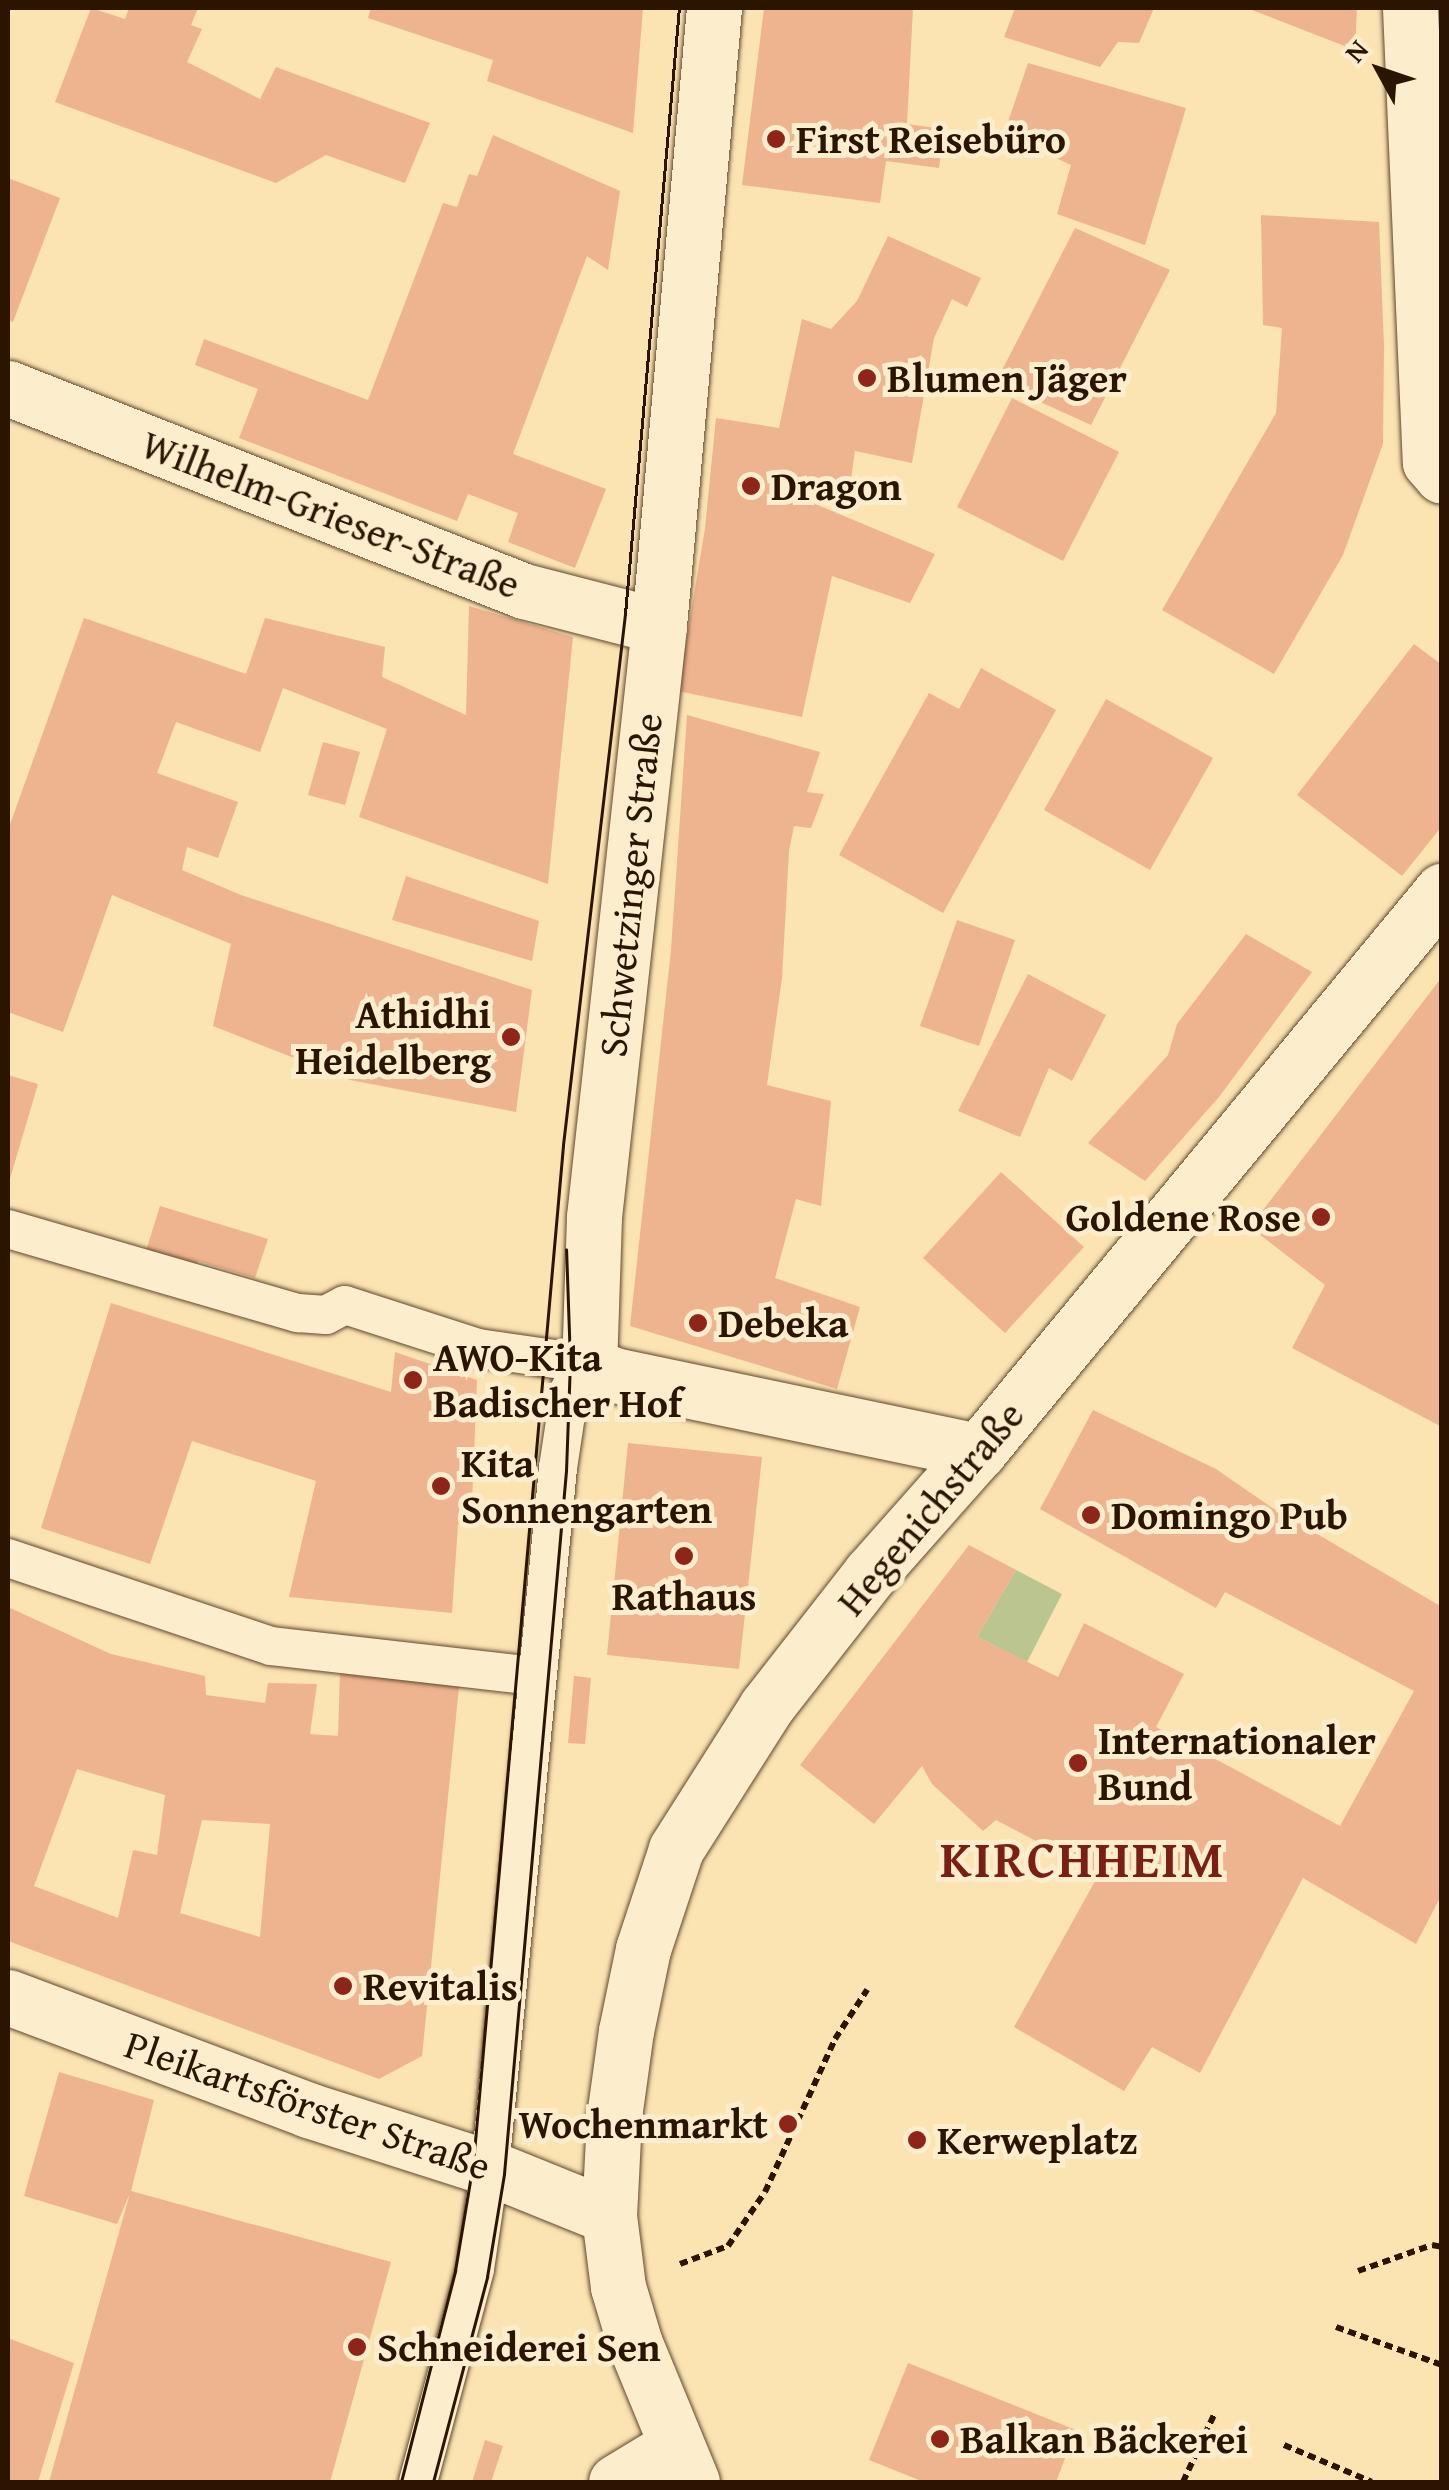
<!DOCTYPE html>
<html>
<head>
<meta charset="utf-8">
<style>
	body { margin:0 }
	#map { position:relative; width:1449px; height:2490px; overflow:hidden; background:#fbe3b2; font-family:"Gentium Book Plus",serif }
	div>[style] { position:absolute }
	.green>* { inset:0; background:#bac590 }
	.building>* { inset:0; background:#eeb48f }
	.path>* { height:6px; margin-top:-3px; transform-origin:0; background:repeating-linear-gradient(90deg,#2c1500 0 8px,transparent 0 13px) }
	.roads { filter:drop-shadow(0 0 2px #60482c) drop-shadow(0 0 2px #60482c) }
	.lane>* { height:38px; margin:-19px; padding:0 19px; transform-origin:19px; border-radius:19px; background:#fcedcd }
	.street>* { height:55px; margin:-27.5px; padding:0 27.5px; transform-origin:27.5px; border-radius:27.5px; background:#fcedcd }
	.secondary>* { height:55px; margin:-27.5px; padding:0 27.5px; transform-origin:27.5px; border-radius:27.5px; background:#fcedcd }
	.tram>* { height:2.5px; margin:-1.25px; padding:0 1.25px; transform-origin:1.25px; border-radius:1.25px; background:#2c1500 }
	.dots>* { width:28px; height:28px; translate:-50% -50%; box-sizing:border-box; border:5px solid #fcedcd; border-radius:50% }
	span { translate:-50% -50%; white-space:nowrap; text-align:center; line-height:1.15; -webkit-text-stroke:10px #fcedcd; paint-order:stroke }
	.poi-label { font-size:40px; color:#2c1500; font-weight:700 }
	.left { translate:0 -50%; text-align:left }
	.right { translate:-100% -50%; text-align:right }
	.street-label { font-size:40px; color:#2c1500 }
	.district-label { font-size:50px; color:#7a1f14; font-weight:700; letter-spacing:2.5px }
	.frame { position:absolute; inset:0; border:10px solid #2c1500; pointer-events:none }
	.north { position:absolute; left:1329px; top:20px; width:100px; height:100px; -webkit-text-stroke:8px #fcedcd; paint-order:stroke; rotate:310deg; font-size:28px; font-weight:700; line-height:40px; text-align:center; color:#2c1500 }
	.north::after { content:''; display:block; margin:auto; width:35px; height:45px; background:#2c1500; clip-path:polygon(50% 0,100% 100%,50% 72%,0 100%) }
</style>
</head>
<body>
<div id="map">
	<div class="green">
		<div style="clip-path:polygon(1016px 1570px,1062px 1594px,1027px 1662px,977px 1637px)"></div>
	</div>
	<div class="building">
		<div style="clip-path:polygon(91px 8px,125px 19px,129px 8px,198px 8px,191px 25px,202px 29px,187px 62px,260px 99px,276px 67px,430px 123px,405px 183px,326px 155px,276px 183px,55px 102px)"></div>
		<div style="clip-path:polygon(371px 8px,643px 8px,633px 133px,487px 81px,493px 60px,368px 18px)"></div>
		<div style="clip-path:polygon(764px 8px,913px 8px,907px 124px,944px 129px,939px 168px,886px 161px,880px 203px,742px 185px)"></div>
		<div style="clip-path:polygon(1015px 8px,1154px 8px,1139px 43px,1118px 42px,1100px 67px,1004px 37px)"></div>
		<div style="clip-path:polygon(1247px 8px,1357px 8px,1355px 50px)"></div>
		<div style="clip-path:polygon(1028px 63px,1186px 108px,1145px 245px,1057px 214px,1071px 165px,1004px 134px)"></div>
		<div style="clip-path:polygon(493px 135px,620px 191px,608px 270px,587px 256px,513px 454px,606px 489px,575px 568px,508px 542px,518px 513px,468px 494px,457px 521px,239px 438px,258px 389px,195px 365px,204px 339px,368px 400px,443px 203px,457px 207px,469px 174px,477px 176px)"></div>
		<div style="clip-path:polygon(8px 178px,60px 198px,13px 322px,8px 320px)"></div>
		<div style="clip-path:polygon(1261px 215px,1379px 222px,1384px 346px,1383px 444px,1343px 555px,1274px 674px,1162px 610px,1276px 413px,1282px 328px,1263px 325px)"></div>
		<div style="clip-path:polygon(1075px 228px,1170px 270px,1091px 425px,996px 382px)"></div>
		<div style="clip-path:polygon(888px 236px,981px 278px,967px 307px,952px 299px,934px 338px,912px 463px,855px 451px,850px 486px,822px 484px,820px 506px,935px 554px,910px 603px,832px 576px,802px 717px,678px 691px,705px 528px,716px 418px,779px 428px,802px 319px,831px 329px,857px 301px)"></div>
		<div style="clip-path:polygon(1012px 398px,1119px 452px,1063px 561px,957px 507px)"></div>
		<div style="clip-path:polygon(469px 606px,573px 637px,548px 884px,359px 817px,387px 729px,283px 688px,260px 752px,176px 722px,157px 773px,238px 802px,218px 858px,187px 847px,182px 870px,241px 895px,532px 990px,516px 1112px,350px 1080px,213px 1026px,231px 944px,112px 895px,63px 1032px,8px 1012px,8px 830px,84px 618px,246px 674px,265px 618px,385px 647px,382px 677px,466px 715px)"></div>
		<div style="clip-path:polygon(1414px 644px,1442px 665px,1442px 826px,1402px 876px,1297px 795px)"></div>
		<div style="clip-path:polygon(981px 668px,1056px 710px,943px 913px,839px 855px,929px 693px,959px 709px)"></div>
		<div style="clip-path:polygon(1106px 699px,1213px 758px,1150px 870px,1044px 810px)"></div>
		<div style="clip-path:polygon(687px 715px,820px 752px,807px 792px,824px 794px,811px 828px,794px 826px,789px 851px,782px 978px,767px 1085px,831px 1101px,821px 1206px,796px 1199px,775px 1278px,860px 1307px,837px 1389px,630px 1326px,671px 950px)"></div>
		<div style="clip-path:polygon(323px 742px,360px 752px,345px 805px,308px 795px)"></div>
		<div style="clip-path:polygon(406px 876px,539px 921px,532px 961px,392px 920px)"></div>
		<div style="clip-path:polygon(957px 920px,1015px 940px,979px 1046px,920px 1026px)"></div>
		<div style="clip-path:polygon(1246px 934px,1312px 972px,1219px 1097px,1145px 1181px,1088px 1143px,1168px 1055px,1177px 1024px)"></div>
		<div style="clip-path:polygon(1028px 974px,1106px 1015px,1072px 1081px,1049px 1068px,1020px 1137px,958px 1111px)"></div>
		<div style="clip-path:polygon(1442px 977px,1442px 1427px,1292px 1348px,1325px 1285px,1250px 1227px)"></div>
		<div style="clip-path:polygon(8px 1075px,38px 1084px,9px 1182px,8px 1182px)"></div>
		<div style="clip-path:polygon(1001px 1172px,1084px 1247px,1005px 1333px,923px 1258px)"></div>
		<div style="clip-path:polygon(160px 1206px,268px 1239px,255px 1278px,198px 1261px,196px 1269px,145px 1254px)"></div>
		<div style="clip-path:polygon(111px 1303px,391px 1392px,395px 1352px,477px 1380px,471px 1528px,458px 1524px,452px 1613px,289px 1597px,316px 1481px,192px 1441px,150px 1564px,41px 1528px)"></div>
		<div style="clip-path:polygon(1093px 1410px,1216px 1469px,1271px 1507px,1442px 1607px,1442px 1894px,1416px 1944px,1303px 1878px,1200px 2073px,1152px 2047px,1124px 2091px,1014px 2027px,1099px 1874px,996px 1820px,983px 1831px,932px 1784px,922px 1766px,874px 1824px,800px 1765px,969px 1545px,1016px 1570px,977px 1637px,1058px 1677px,1084px 1623px,1184px 1674px,1156px 1727px,1340px 1826px,1414px 1691px,1225px 1592px,1216px 1608px,1040px 1509px)"></div>
		<div style="clip-path:polygon(628px 1443px,762px 1457px,739px 1669px,607px 1655px)"></div>
		<div style="clip-path:polygon(evenodd,8px 1607px,111px 1654px,205px 1676px,206px 1695px,265px 1703px,268px 1683px,317px 1684px,310px 1734px,338px 1736px,340px 1672px,460px 1677px,422px 2056px,379px 2079px,8px 1941px,8px 1607px,77px 1769px,165px 1795px,157px 1855px,133px 1850px,118px 1918px,34px 1886px,77px 1769px,8px 1607px,202px 1820px,270px 1824px,260px 1937px,180px 1913px,202px 1820px)"></div>
		<div style="clip-path:polygon(574px 1676px,591px 1678px,585px 1744px,568px 1743px)"></div>
		<div style="clip-path:polygon(59px 2072px,154px 2100px,131px 2191px,391px 2262px,330px 2482px,49px 2482px,130px 2193px,117px 2224px,24px 2196px)"></div>
		<div style="clip-path:polygon(8px 2338px,74px 2363px,38px 2482px,8px 2482px)"></div>
		<div style="clip-path:polygon(908px 2363px,1076px 2430px,1056px 2482px,924px 2482px,869px 2460px)"></div>
		<div style="clip-path:polygon(485px 2440px,503px 2446px,491px 2482px,472px 2482px)"></div>
	</div>
	<div class="path">
		<div style="left:680px;top:2264px;width:51px;rotate:-20.6deg"></div>
		<div style="left:728px;top:2246px;width:65px;rotate:-55.6deg"></div>
		<div style="left:765px;top:2192px;width:168px;rotate:-65.4deg"></div>
		<div style="left:835px;top:2039px;width:59px;rotate:-56.9deg"></div>
		<div style="left:1358px;top:2271px;width:78px;rotate:-19.4deg"></div>
		<div style="left:1432px;top:2245px;width:10px;rotate:11deg"></div>
		<div style="left:1336px;top:2327px;width:113px;rotate:19.7deg"></div>
		<div style="left:1284px;top:2445px;width:95px;rotate:22.8deg"></div>
		<div style="left:1183px;top:2482px;width:74px;rotate:-65.2deg"></div>
	</div>
	<div class="roads">
		<div class="lane">
			<div style="left:8px;top:1229px;width:302px;rotate:16.2deg"></div>
			<div style="left:298px;top:1313px;width:28px;rotate:4deg"></div>
			<div style="left:326px;top:1315px;width:21px;rotate:-28deg"></div>
			<div style="left:345px;top:1305px;width:140px;rotate:17.9deg"></div>
			<div style="left:478px;top:1348px;width:112px;rotate:8.2deg"></div>
			<div style="left:8px;top:1558px;width:277px;rotate:18.5deg"></div>
			<div style="left:271px;top:1646px;width:267px;rotate:6.5deg"></div>
			<div style="left:418px;top:2482px;width:220px;rotate:-75deg"></div>
			<div style="left:475px;top:2269px;width:102px;rotate:-81.6deg"></div>
			<div style="left:490px;top:2168px;width:703px;rotate:-84.45deg"></div>
			<div style="left:558px;top:1468px;width:80px;rotate:-81.4deg"></div>
			<div style="left:570px;top:1389px;width:31px;rotate:-53deg"></div>
		</div>
		<div class="street">
			<div style="left:1410px;top:8px;width:454px;rotate:87.5deg"></div>
			<div style="left:1430px;top:462px;width:18px;rotate:49deg"></div>
			<div style="left:8px;top:388px;width:554px;rotate:21.48deg"></div>
			<div style="left:524px;top:591px;width:139px;rotate:14.5deg"></div>
			<div style="left:616px;top:2482px;width:68px;rotate:-31.1deg"></div>
		</div>
		<div class="secondary">
			<div style="left:714px;top:8px;width:620px;rotate:95.09deg"></div>
			<div style="left:659px;top:626px;width:595px;rotate:96.28deg"></div>
			<div style="left:594px;top:1217px;width:147px;rotate:91.9deg"></div>
			<div style="left:589px;top:1364px;width:27px;rotate:24deg"></div>
			<div style="left:614px;top:1375px;width:373px;rotate:11.8deg"></div>
			<div style="left:8px;top:1997px;width:321px;rotate:20.6deg"></div>
			<div style="left:308px;top:2110px;width:191px;rotate:17.7deg"></div>
			<div style="left:490px;top:2168px;width:128px;rotate:22deg"></div>
			<div style="left:692px;top:2482px;width:149px;rotate:-112.4deg"></div>
			<div style="left:635px;top:2344px;width:59px;rotate:-106.6deg"></div>
			<div style="left:618px;top:2287px;width:72px;rotate:-97.2deg"></div>
			<div style="left:609px;top:2216px;width:99px;rotate:-87.1deg"></div>
			<div style="left:614px;top:2117px;width:87px;rotate:-82.1deg"></div>
			<div style="left:626px;top:2031px;width:84px;rotate:-78.3deg"></div>
			<div style="left:643px;top:1949px;width:105px;rotate:-71.7deg"></div>
			<div style="left:676px;top:1849px;width:168px;rotate:-57.6deg"></div>
			<div style="left:766px;top:1707px;width:169px;rotate:-52deg"></div>
			<div style="left:870px;top:1574px;width:164px;rotate:-48.5deg"></div>
			<div style="left:979px;top:1451px;width:727px;rotate:-50.42deg"></div>
		</div>
	</div>
	<div class="tram">
		<div style="left:401px;top:2482px;width:218px;rotate:-75.6deg"></div>
		<div style="left:455px;top:2271px;width:109px;rotate:-80.5deg"></div>
		<div style="left:473px;top:2164px;width:1023px;rotate:-84.95deg"></div>
		<div style="left:563px;top:1145px;width:535px;rotate:-83.34deg"></div>
		<div style="left:625px;top:614px;width:608px;rotate:-84.91deg"></div>
		<div style="left:433px;top:2482px;width:212px;rotate:-75.2deg"></div>
		<div style="left:487px;top:2277px;width:104px;rotate:-80.6deg"></div>
		<div style="left:504px;top:2174px;width:706px;rotate:-84.96deg"></div>
		<div style="left:566px;top:1471px;width:109px;rotate:-87.9deg"></div>
		<div style="left:570px;top:1362px;width:112px;rotate:-92deg"></div>
	</div>
	<div class="dots">
		<div style="left:776px;top:139px;background:#8f2418"></div>
		<div style="left:867px;top:378px;background:#8f2418"></div>
		<div style="left:751px;top:486px;background:#8f2418"></div>
		<div style="left:511px;top:1037px;background:#8f2418"></div>
		<div style="left:1321px;top:1217px;background:#8f2418"></div>
		<div style="left:698px;top:1323px;background:#8f2418"></div>
		<div style="left:413px;top:1380px;background:#8f2418"></div>
		<div style="left:441px;top:1486px;background:#8f2418"></div>
		<div style="left:1091px;top:1515px;background:#8f2418"></div>
		<div style="left:684px;top:1556px;background:#8f2418"></div>
		<div style="left:1078px;top:1763px;background:#8f2418"></div>
		<div style="left:343px;top:1986px;background:#8f2418"></div>
		<div style="left:788px;top:2124px;background:#8f2418"></div>
		<div style="left:917px;top:2140px;background:#8f2418"></div>
		<div style="left:357px;top:2347px;background:#8f2418"></div>
		<div style="left:940px;top:2439px;background:#8f2418"></div>
	</div>
	<div class="poi-label">
		<span class="left" style="left:796px;top:139px">First Reisebüro</span>
		<span class="left" style="left:887px;top:378px">Blumen Jäger</span>
		<span class="left" style="left:771px;top:486px">Dragon</span>
		<span class="right" style="left:491px;top:1037px">Athidhi<br>Heidelberg</span>
		<span class="right" style="left:1301px;top:1217px">Goldene Rose</span>
		<span class="left" style="left:718px;top:1323px">Debeka</span>
		<span class="left" style="left:433px;top:1380px">AWO-Kita<br>Badischer Hof</span>
		<span class="left" style="left:461px;top:1486px">Kita<br>Sonnengarten</span>
		<span class="left" style="left:1111px;top:1515px">Domingo Pub</span>
		<span style="left:684px;top:1596px">Rathaus</span>
		<span class="left" style="left:1098px;top:1763px">Internationaler<br>Bund</span>
		<span class="left" style="left:363px;top:1986px">Revitalis</span>
		<span class="right" style="left:768px;top:2124px">Wochenmarkt</span>
		<span class="left" style="left:937px;top:2140px">Kerweplatz</span>
		<span class="left" style="left:377px;top:2347px">Schneiderei Sen</span>
		<span class="left" style="left:960px;top:2439px">Balkan Bäckerei</span>
	</div>
	<div class="street-label">
		<span style="left:331px;top:514px;rotate:21deg">Wilhelm-Grieser-Straße</span>
		<span style="left:630px;top:885px;rotate:-84deg">Schwetzinger Straße</span>
		<span style="left:930px;top:1508px;rotate:-50deg">Hegenichstraße</span>
		<span style="left:308px;top:2105px;rotate:19deg">Pleikartsförster Straße</span>
	</div>
	<div class="district-label">
		<span style="left:1083px;top:1859px">KIRCHHEIM</span>
	</div>
	<div class="frame"></div>
	<div class="north">N</div>
</div>
</body>
</html>
